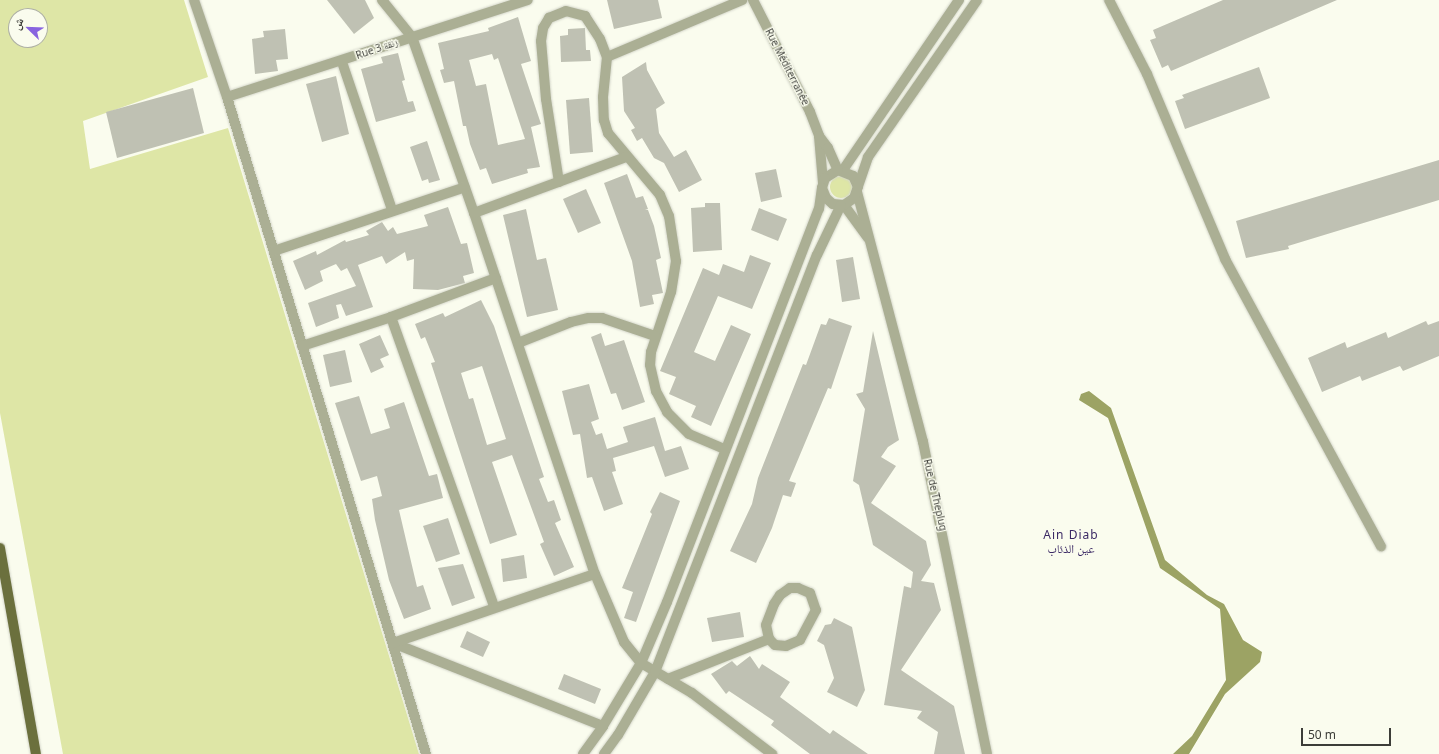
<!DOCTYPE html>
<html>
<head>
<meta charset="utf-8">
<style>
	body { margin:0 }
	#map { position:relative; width:1439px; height:754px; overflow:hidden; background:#fafcee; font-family:"Noto Sans","Noto Naskh Arabic",sans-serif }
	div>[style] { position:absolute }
	.green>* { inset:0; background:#dee6a6 }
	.round { border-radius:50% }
	.water>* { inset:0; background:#9ca364 }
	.building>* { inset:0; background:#bfc1b3 }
	.roads { filter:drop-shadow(0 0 1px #d4d6ca) drop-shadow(0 0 1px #d4d6ca) }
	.minor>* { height:10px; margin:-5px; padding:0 5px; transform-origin:5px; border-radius:5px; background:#abaf94 }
	.tertiary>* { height:10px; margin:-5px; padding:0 5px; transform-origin:5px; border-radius:5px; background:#abaf94 }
	.primary>* { height:10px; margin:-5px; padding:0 5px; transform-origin:5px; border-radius:5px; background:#6b703d }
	span { translate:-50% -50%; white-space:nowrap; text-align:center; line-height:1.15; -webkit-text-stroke:3px #fafcee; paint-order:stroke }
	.street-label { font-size:10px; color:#3c3d38 }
	.quarter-label { font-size:12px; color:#3b2964; letter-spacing:1px }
	.north { position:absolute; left:8px; top:8px; width:40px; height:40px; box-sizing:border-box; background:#fafcee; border:1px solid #aeb0a5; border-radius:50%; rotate:293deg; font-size:11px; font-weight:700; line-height:16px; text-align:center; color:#3c3d38 }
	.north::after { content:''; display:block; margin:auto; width:14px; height:18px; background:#8864df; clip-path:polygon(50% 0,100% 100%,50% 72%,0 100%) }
	.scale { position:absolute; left:1301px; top:728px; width:90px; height:18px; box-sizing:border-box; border:2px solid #3c3d38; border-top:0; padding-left:5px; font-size:12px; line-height:14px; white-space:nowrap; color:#3c3d38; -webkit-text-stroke:3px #fafcee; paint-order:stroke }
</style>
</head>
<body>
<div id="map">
	<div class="green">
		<div style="clip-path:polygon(evenodd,0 0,184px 0,208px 77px,83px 121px,90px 169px,228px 128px,419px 754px,63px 754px,0 413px,0 0,16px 16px,40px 16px,40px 40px,16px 40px,16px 16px)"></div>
		<div class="round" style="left:830px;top:176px;width:22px;height:22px"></div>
	</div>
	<div class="water">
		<div style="clip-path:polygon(1089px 391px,1111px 408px,1165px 560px,1207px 595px,1224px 604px,1243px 640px,1262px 652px,1260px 662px,1225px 694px,1189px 754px,1173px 754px,1192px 736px,1226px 680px,1220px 609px,1160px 568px,1108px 418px,1079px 400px,1081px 394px)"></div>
	</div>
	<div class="building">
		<div style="clip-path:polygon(327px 0,365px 0,374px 18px,354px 34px)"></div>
		<div style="clip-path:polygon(607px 0,658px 0,662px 18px,614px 29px)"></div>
		<div style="clip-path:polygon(1223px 0,1337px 0,1171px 71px,1168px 65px,1162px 68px,1150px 40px,1156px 38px,1153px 30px)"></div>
		<div style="clip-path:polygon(evenodd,518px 17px,531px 61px,521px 64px,541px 124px,531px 127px,540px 167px,527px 169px,528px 173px,492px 184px,486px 168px,480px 170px,470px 144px,466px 126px,463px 126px,454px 81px,444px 83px,440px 70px,444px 69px,438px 43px,489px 31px,488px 28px,518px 17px,492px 54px,494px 60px,498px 58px,525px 139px,498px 145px,486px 84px,476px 86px,469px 60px,492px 54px)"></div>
		<div style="clip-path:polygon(585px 28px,586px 50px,590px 50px,591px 61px,561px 62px,560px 36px,568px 35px,568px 29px)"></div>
		<div style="clip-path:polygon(285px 29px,288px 59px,276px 60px,278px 71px,255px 74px,252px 39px,264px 37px,263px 31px)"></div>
		<div style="clip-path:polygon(398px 53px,405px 80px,402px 81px,408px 102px,413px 101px,416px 111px,376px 122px,361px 69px,383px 63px,381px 57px)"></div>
		<div style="clip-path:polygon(646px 62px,647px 70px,665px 103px,656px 109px,659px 133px,674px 157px,686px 150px,702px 180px,679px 192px,664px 163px,654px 158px,642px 138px,637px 141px,631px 130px,635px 128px,624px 111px,622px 77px)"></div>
		<div style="clip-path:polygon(1259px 67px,1270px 98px,1185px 129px,1175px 101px,1184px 98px,1182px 95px)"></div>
		<div style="clip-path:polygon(336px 76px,349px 134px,322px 142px,306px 84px)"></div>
		<div style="clip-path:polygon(193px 88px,204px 133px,117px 158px,106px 112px)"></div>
		<div style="clip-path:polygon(589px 98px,593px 152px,570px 154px,566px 100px)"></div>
		<div style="clip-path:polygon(427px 141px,440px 180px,429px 183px,428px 179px,422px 181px,410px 147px)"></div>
		<div style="clip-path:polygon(1439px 160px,1439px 200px,1288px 246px,1289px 249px,1246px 258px,1236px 221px)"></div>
		<div style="clip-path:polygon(776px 169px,782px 197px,761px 202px,755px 173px)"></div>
		<div style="clip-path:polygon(627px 174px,636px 198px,643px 196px,648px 209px,645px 210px,648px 210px,654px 226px,661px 258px,656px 260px,663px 293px,652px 295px,654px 304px,640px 307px,632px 261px,604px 183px)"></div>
		<div style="clip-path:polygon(586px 189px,601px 223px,578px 233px,563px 199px)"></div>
		<div style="clip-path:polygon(705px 203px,720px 203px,722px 250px,693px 252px,691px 208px,705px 207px)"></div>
		<div style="clip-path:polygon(448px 207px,461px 244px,467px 243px,474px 273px,463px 276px,465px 283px,438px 290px,413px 289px,414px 259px,407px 261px,405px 252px,386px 264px,382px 256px,358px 265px,373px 307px,346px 316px,341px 304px,336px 305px,339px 318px,316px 327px,308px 303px,356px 286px,347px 268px,341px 271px,336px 264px,320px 271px,323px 281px,305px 290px,293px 261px,316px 251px,317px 255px,345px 240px,346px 242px,369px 235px,366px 231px,382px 222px,388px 231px,393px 227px,397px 234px,428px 226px,424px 215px)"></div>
		<div style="clip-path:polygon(759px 208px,787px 219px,778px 241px,751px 230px)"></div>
		<div style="clip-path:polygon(526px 209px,537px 260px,546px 258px,558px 310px,527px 317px,503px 215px)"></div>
		<div style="clip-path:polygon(750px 255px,771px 263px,752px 309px,718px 296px,694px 352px,715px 361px,731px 325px,751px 334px,711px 426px,691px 417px,696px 406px,669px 394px,676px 377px,660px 371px,703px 268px,719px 275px,723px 264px,744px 272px)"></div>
		<div style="clip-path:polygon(853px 257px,860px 299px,842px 302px,836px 260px)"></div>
		<div style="clip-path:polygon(evenodd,481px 300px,494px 326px,544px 477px,539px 479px,548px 502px,554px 500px,561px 520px,555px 523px,574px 567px,554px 576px,540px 544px,544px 542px,512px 455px,492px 462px,517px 535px,490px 544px,431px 363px,435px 362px,425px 337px,421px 339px,415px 324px,443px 313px,445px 317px,481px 300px,482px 366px,506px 439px,487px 445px,473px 398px,469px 399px,461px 373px,482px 366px)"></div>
		<div style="clip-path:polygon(829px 318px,852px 326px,831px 389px,828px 388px,789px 481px,796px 483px,791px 497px,783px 495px,772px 528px,756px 563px,730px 551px,752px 504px,758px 478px,803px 364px,806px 365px,821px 324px,826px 325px)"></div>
		<div style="clip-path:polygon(1426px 321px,1428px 325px,1439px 321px,1439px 356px,1403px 371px,1400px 366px,1362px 381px,1360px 376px,1322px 392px,1308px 358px,1345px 342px,1347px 348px,1386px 332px,1388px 338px)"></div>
		<div style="clip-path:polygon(873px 331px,899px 440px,888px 447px,881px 457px,896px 466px,871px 503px,926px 541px,931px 565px,921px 581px,934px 583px,941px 610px,901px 670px,954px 706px,965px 754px,934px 754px,938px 732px,917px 718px,922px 711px,884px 705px,904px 586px,911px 588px,913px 572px,873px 545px,859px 485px,853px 481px,865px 409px,856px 394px,863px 392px)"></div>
		<div style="clip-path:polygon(601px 333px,605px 346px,624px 340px,645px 402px,622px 410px,616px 393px,611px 394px,591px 337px)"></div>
		<div style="clip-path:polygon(380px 335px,389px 355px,380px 359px,384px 367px,371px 373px,359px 344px)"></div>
		<div style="clip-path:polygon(345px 350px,352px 382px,330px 387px,323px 355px)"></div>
		<div style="clip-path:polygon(589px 384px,599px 419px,591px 422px,596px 435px,602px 433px,607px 449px,628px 442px,623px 427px,655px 417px,665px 451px,681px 446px,689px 469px,665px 477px,654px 446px,613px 458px,616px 471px,612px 472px,623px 504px,604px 511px,592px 477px,587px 478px,580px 434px,573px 435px,562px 391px)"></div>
		<div style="clip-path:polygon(359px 396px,371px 434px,390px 428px,384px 409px,404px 402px,429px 476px,437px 474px,443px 498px,399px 510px,417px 587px,423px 585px,431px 609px,404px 619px,389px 580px,375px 520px,372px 499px,382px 496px,377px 476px,361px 481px,335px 403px)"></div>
		<div style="clip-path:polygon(660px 492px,680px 501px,636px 622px,624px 618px,633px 592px,622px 588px,652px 514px,650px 512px)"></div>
		<div style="clip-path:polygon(448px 518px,460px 554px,436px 562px,423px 526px)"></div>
		<div style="clip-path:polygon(524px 555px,527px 578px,503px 582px,501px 559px)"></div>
		<div style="clip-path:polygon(463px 564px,475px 598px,452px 606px,438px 568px)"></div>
		<div style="clip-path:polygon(740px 612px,744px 637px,712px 642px,707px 618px)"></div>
		<div style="clip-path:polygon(834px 618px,852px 627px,865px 690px,857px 707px,827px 692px,834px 678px,824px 645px,817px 641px,825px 625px,831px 624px)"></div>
		<div style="clip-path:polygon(467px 631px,490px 642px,483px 657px,460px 647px)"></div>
		<div style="clip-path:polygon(750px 656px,759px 669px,762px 664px,790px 682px,780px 697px,830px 734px,833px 730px,868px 754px,810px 754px,771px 725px,774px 721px,729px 691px,726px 694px,711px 674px,732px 661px,737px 666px)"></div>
		<div style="clip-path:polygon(564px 674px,601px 689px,595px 704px,558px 689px)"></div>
	</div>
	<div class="roads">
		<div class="minor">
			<div style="left:194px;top:0;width:102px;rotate:71.2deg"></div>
			<div style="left:227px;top:97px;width:686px;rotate:73.15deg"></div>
			<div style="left:382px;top:0;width:48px;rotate:51deg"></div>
			<div style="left:412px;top:37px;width:187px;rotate:70.6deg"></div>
			<div style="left:474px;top:213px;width:381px;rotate:71.5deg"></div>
			<div style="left:595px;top:574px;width:74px;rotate:66.9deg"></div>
			<div style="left:624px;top:642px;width:27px;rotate:51deg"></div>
			<div style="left:641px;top:663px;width:59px;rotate:30.5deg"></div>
			<div style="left:692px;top:693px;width:101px;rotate:37.3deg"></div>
			<div style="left:753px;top:0;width:126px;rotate:63deg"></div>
			<div style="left:810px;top:112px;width:26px;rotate:69deg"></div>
			<div style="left:819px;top:136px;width:47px;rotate:85.1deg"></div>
			<div style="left:1109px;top:0;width:83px;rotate:62.8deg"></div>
			<div style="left:1147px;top:74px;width:201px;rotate:67.1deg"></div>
			<div style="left:1225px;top:259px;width:327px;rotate:61.5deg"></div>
			<div style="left:607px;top:57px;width:147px;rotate:-22.9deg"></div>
			<div style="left:342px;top:62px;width:156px;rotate:71.3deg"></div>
			<div style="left:227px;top:97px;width:316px;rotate:-17.9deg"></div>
			<div style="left:819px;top:136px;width:15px;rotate:53deg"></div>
			<div style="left:828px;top:148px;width:24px;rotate:66deg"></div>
			<div style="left:559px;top:182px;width:84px;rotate:-98.9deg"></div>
			<div style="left:546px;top:99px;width:58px;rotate:-94.9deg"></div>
			<div style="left:541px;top:41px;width:13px;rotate:-81deg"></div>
			<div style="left:543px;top:28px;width:12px;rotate:-59deg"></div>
			<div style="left:549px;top:18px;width:18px;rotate:-22deg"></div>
			<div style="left:566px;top:11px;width:20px;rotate:15deg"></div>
			<div style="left:585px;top:16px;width:27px;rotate:57deg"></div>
			<div style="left:600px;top:39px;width:19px;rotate:69deg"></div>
			<div style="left:607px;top:57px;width:40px;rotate:95.7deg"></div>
			<div style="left:603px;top:97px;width:23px;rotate:88deg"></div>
			<div style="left:604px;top:120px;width:14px;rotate:73deg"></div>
			<div style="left:608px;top:133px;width:81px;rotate:50deg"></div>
			<div style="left:660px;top:195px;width:23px;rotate:67deg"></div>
			<div style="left:669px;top:216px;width:46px;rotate:81.2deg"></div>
			<div style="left:676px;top:261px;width:31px;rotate:99deg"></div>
			<div style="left:671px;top:292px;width:63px;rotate:108.4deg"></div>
			<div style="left:651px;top:352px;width:13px;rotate:94deg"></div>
			<div style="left:650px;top:365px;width:27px;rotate:77deg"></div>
			<div style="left:656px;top:391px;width:24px;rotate:62deg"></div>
			<div style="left:667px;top:412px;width:31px;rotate:45deg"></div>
			<div style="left:689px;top:434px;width:39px;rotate:23deg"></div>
			<div style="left:857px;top:192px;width:259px;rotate:75.2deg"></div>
			<div style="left:923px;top:442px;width:318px;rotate:78.4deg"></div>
			<div style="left:844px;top:205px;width:41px;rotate:54deg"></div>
			<div style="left:474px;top:213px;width:162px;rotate:-20.2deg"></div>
			<div style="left:274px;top:251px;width:201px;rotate:-18.5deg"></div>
			<div style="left:391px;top:317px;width:308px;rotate:70.4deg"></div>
			<div style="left:518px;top:343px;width:57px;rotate:-21.6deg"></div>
			<div style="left:571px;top:322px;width:18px;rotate:-13deg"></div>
			<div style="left:589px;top:318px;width:13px"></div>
			<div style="left:602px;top:318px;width:56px;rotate:18.8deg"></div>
			<div style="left:302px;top:346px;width:94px;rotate:-18deg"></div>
			<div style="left:391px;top:317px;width:112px;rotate:-20.4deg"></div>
			<div style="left:790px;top:588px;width:8px"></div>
			<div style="left:798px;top:588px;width:13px;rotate:23deg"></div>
			<div style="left:810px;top:593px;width:18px;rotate:71deg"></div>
			<div style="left:816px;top:610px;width:34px;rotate:118deg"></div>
			<div style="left:800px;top:640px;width:15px;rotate:157deg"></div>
			<div style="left:786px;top:646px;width:11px;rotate:-175deg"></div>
			<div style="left:775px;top:645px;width:8px;rotate:-135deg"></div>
			<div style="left:769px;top:639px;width:14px;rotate:-102deg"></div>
			<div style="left:766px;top:625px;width:22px;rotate:-69deg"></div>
			<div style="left:774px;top:604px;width:11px;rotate:-56deg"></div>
			<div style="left:780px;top:595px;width:12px;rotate:-35deg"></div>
			<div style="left:393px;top:643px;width:226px;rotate:21.6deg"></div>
			<div style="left:393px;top:643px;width:213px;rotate:-18.9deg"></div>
			<div style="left:668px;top:679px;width:109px;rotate:-21.6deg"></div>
		</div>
		<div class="tertiary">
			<div style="left:843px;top:170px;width:206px;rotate:-55.7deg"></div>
			<div style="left:858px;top:187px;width:12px;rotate:-114deg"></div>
			<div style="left:853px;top:176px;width:16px;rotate:-158deg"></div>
			<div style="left:838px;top:170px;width:15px;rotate:148deg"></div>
			<div style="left:825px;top:178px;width:10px;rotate:107deg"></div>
			<div style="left:822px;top:188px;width:11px;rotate:68deg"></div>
			<div style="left:826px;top:198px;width:9px;rotate:41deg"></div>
			<div style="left:833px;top:204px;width:11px;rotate:5deg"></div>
			<div style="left:844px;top:205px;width:12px;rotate:-35deg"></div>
			<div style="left:854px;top:198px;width:43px;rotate:-71.1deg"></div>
			<div style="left:868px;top:157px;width:191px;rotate:-55.2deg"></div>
			<div style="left:583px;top:754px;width:34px;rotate:-54deg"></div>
			<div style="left:603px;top:726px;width:74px;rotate:-58.9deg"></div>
			<div style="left:641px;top:663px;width:66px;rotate:-66.9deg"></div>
			<div style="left:667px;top:602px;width:421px;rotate:-68.9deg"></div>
			<div style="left:819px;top:209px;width:21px;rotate:-82deg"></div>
			<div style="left:604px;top:754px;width:24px;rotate:-54deg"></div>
			<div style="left:618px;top:735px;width:73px;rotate:-59.6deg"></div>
			<div style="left:655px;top:672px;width:447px;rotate:-68.8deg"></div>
			<div style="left:817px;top:255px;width:55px;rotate:-64.4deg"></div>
		</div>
		<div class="primary">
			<div style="left:0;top:548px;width:209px;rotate:80.1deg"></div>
		</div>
	</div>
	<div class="street-label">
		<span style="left:377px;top:49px;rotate:-19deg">Rue 3 زنقة</span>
		<span style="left:787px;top:67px;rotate:63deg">Rue Méditerranée</span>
		<span style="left:935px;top:495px;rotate:77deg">Rue de Theplug</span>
	</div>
	<div class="quarter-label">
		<span style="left:1071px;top:542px">Ain Diab<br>عين الذئاب</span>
	</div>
	<div class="north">ش</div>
	<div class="scale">50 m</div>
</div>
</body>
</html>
